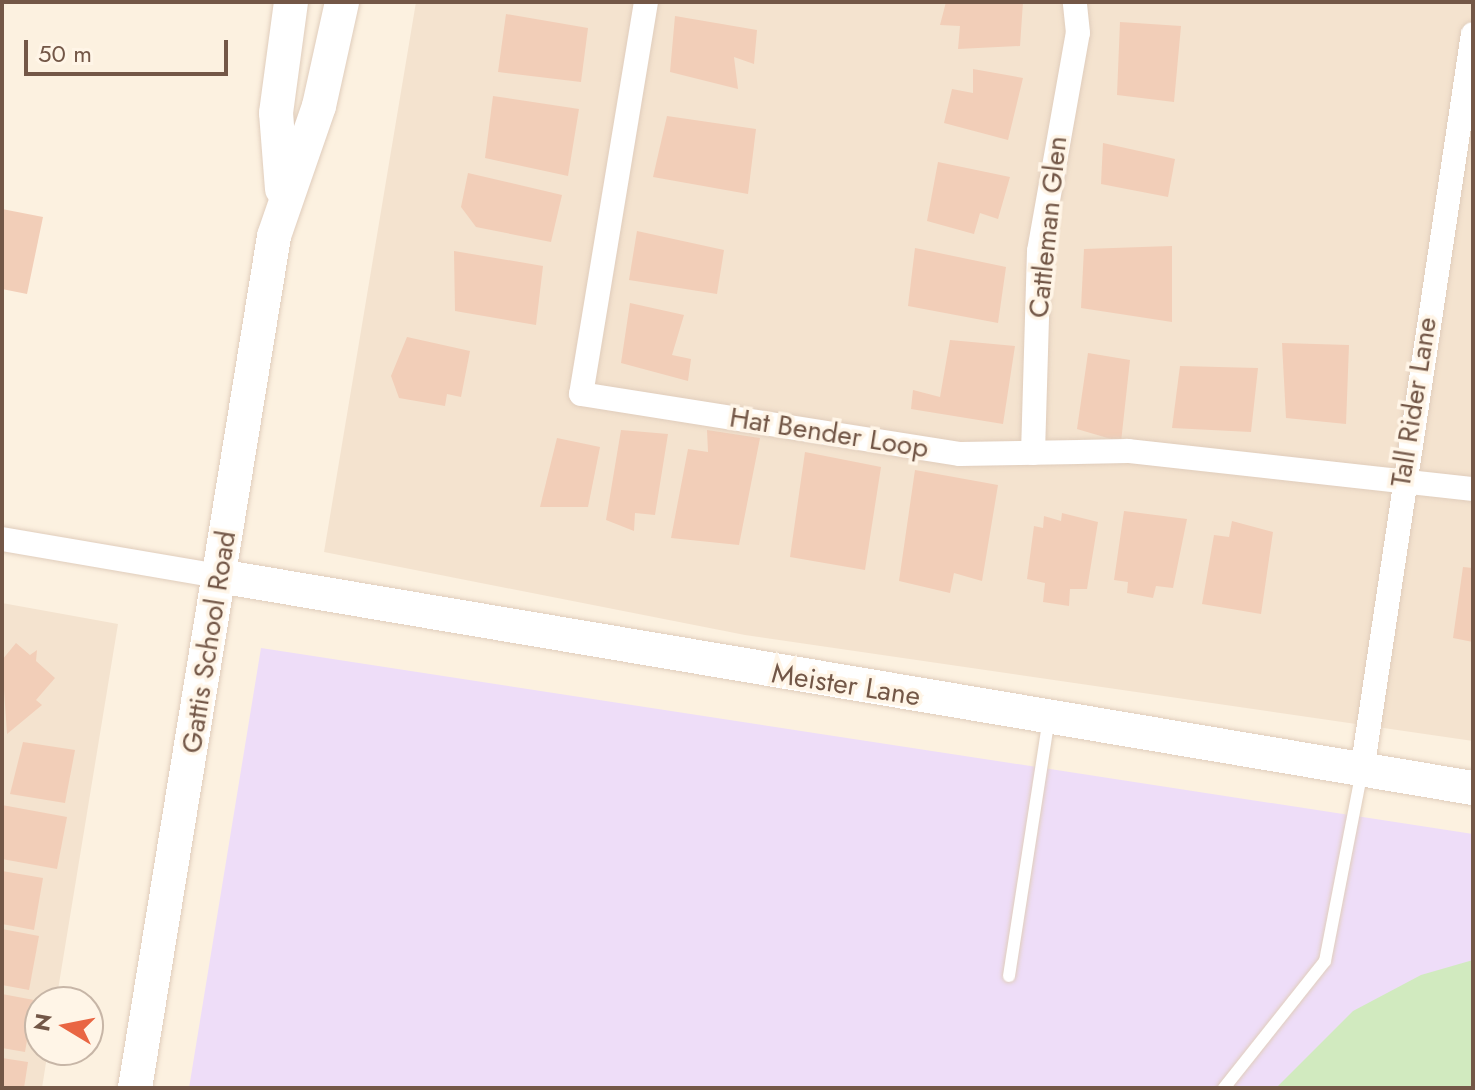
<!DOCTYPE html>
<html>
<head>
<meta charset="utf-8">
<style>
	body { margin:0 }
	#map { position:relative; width:1475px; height:1090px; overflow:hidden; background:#fcf1e0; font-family:Jost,sans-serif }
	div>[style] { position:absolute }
	.residential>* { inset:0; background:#f4e3cf }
	.education>* { inset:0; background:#eeddf8 }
	.green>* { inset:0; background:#d1eabf }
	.building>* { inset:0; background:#f2ceb8 }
	.roads { filter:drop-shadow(0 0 2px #e0cdbc) drop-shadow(0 0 2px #e0cdbc) }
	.lane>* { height:12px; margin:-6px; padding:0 6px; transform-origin:6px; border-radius:6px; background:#fff }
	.street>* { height:24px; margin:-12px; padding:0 12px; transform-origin:12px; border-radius:12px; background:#fff }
	.secondary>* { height:34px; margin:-17px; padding:0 17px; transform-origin:17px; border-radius:17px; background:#fff }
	span { translate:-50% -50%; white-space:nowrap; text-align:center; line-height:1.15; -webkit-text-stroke:7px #fff5e7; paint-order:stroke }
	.street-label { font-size:28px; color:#735747 }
	.frame { position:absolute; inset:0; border:4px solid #735747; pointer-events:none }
	.north { position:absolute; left:24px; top:986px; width:80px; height:80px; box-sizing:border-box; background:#fff5e7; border:2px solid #c7b6a7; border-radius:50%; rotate:280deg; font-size:22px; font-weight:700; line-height:32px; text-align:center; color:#735747 }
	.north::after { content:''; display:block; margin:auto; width:28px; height:36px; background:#e96643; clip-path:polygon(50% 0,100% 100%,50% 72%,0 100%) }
	.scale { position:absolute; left:24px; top:40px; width:204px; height:36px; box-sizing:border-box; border:4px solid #735747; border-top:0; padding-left:10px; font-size:24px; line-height:28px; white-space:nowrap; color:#735747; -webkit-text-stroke:6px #fff5e7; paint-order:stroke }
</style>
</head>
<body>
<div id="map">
	<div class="residential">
		<div style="clip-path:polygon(416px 2px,1473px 2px,1473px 741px,745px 635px,324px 552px)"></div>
		<div style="clip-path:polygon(2px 603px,118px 624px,56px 1002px,40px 1002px,40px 1050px,48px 1050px,42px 1088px,2px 1088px)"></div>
	</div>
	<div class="education">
		<div style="clip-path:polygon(261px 648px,1473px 834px,1473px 1088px,189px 1088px)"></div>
	</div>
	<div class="green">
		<div style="clip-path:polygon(1473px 960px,1473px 1088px,1276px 1088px,1353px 1011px,1421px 975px)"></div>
	</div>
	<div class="building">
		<div style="clip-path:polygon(946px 2px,1023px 2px,1020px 46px,958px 49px,960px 26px,940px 25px)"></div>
		<div style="clip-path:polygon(506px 14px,588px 28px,581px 82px,498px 72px)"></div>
		<div style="clip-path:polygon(675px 16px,757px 30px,754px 64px,734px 57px,738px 89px,670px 72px)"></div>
		<div style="clip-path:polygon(1120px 22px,1181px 26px,1174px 102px,1117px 95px)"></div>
		<div style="clip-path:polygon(973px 69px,1023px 78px,1008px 140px,944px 123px,952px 89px,973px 93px)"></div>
		<div style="clip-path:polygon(493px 96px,579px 109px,568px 176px,485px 158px)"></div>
		<div style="clip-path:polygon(667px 116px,756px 129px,748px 194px,653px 177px)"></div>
		<div style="clip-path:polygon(1103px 143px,1175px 159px,1168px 197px,1101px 184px)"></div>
		<div style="clip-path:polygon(938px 162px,1010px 177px,998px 219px,980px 213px,974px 234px,927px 221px)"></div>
		<div style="clip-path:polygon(468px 173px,562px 195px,551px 242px,476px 227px,461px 207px)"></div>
		<div style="clip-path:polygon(2px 209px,43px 217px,27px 294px,2px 289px)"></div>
		<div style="clip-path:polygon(637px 231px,724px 250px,717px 294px,629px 280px)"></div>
		<div style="clip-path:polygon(1172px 246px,1172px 322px,1081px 308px,1084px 249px)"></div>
		<div style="clip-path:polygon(915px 248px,1006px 267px,998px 323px,908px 306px)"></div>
		<div style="clip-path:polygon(454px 251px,543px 266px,536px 325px,455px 311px)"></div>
		<div style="clip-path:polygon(630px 303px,684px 315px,672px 355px,691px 359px,688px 381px,621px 363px)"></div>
		<div style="clip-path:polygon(407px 337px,470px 351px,461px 397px,447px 394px,445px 406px,399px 398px,391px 376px)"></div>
		<div style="clip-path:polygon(950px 340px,1015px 346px,1003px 424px,911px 409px,913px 390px,940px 397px)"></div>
		<div style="clip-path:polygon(1282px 343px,1349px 345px,1346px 424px,1286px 418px)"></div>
		<div style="clip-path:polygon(1088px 353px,1130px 360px,1121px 442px,1077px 429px)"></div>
		<div style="clip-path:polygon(1180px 366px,1258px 368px,1251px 432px,1172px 428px)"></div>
		<div style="clip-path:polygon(621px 430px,668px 434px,655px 515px,635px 513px,634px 531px,606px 520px)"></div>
		<div style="clip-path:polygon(707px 430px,760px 438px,739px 545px,671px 538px,688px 449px,708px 452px)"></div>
		<div style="clip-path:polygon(557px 438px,600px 447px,588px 507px,540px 507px)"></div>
		<div style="clip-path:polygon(805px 452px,881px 467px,865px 570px,790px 557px)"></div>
		<div style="clip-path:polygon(915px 470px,998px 485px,982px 581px,954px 573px,950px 593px,899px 581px)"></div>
		<div style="clip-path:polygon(1124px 511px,1187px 519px,1173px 588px,1156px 586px,1153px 598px,1127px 593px,1128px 582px,1114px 580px)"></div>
		<div style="clip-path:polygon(1062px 513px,1098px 522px,1087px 589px,1070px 589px,1069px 606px,1043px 602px,1045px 583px,1027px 579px,1034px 526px,1043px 528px,1044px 516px,1061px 521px)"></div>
		<div style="clip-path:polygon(1232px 521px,1273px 532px,1261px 614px,1202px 604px,1214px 535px,1229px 537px)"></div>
		<div style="clip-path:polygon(1463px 567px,1473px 568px,1473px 642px,1453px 638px)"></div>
		<div style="clip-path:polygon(16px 643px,30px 655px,37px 650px,36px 661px,55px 678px,36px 700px,42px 705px,7px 734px,2px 660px)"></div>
		<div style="clip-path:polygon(23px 742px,75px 750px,65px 803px,10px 794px)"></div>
		<div style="clip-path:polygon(2px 805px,67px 817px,57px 869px,2px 859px)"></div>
		<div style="clip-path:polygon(2px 871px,43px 878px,34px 930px,2px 924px)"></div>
		<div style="clip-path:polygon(2px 929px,39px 936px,29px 990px,2px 985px)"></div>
		<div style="clip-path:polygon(2px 994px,34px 1000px,25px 1052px,2px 1048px)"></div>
		<div style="clip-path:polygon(2px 1058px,28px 1062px,24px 1088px,2px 1088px)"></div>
	</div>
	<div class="roads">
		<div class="lane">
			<div style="left:1009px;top:976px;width:260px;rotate:-81.2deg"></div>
			<div style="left:1224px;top:1088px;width:162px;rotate:-51.5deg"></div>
			<div style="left:1325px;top:961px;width:194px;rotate:-79deg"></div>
		</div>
		<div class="street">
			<div style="left:646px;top:2px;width:397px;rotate:99.4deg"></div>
			<div style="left:581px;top:394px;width:384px;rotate:9deg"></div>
			<div style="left:960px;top:454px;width:168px;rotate:-1deg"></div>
			<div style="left:1128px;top:451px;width:347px;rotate:6.3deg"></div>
			<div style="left:1033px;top:453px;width:202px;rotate:-88.3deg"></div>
			<div style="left:1039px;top:251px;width:221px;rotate:-79.9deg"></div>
			<div style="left:1078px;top:33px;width:31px;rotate:-96deg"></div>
			<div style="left:2px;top:539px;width:220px;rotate:9.7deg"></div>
			<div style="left:1362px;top:771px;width:745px;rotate:-81.44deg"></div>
		</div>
		<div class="secondary">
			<div style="left:282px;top:189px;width:76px;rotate:-94.5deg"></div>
			<div style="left:276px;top:113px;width:112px;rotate:-82.3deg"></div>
			<div style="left:219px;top:576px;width:1272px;rotate:9.6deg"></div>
			<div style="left:135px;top:1088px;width:863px;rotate:-80.73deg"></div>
			<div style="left:274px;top:236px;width:138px;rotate:-70.9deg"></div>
			<div style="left:319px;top:106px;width:107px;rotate:-77.5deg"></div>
		</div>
	</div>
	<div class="street-label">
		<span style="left:1048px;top:227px;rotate:-84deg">Cattleman Glen</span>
		<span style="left:1414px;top:402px;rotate:-81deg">Tall Rider Lane</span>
		<span style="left:829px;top:433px;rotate:9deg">Hat Bender Loop</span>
		<span style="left:209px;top:642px;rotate:-81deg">Gattis School Road</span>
		<span style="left:846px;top:685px;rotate:9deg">Meister Lane</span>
	</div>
	<div class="frame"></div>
	<div class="north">N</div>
	<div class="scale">50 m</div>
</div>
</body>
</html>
